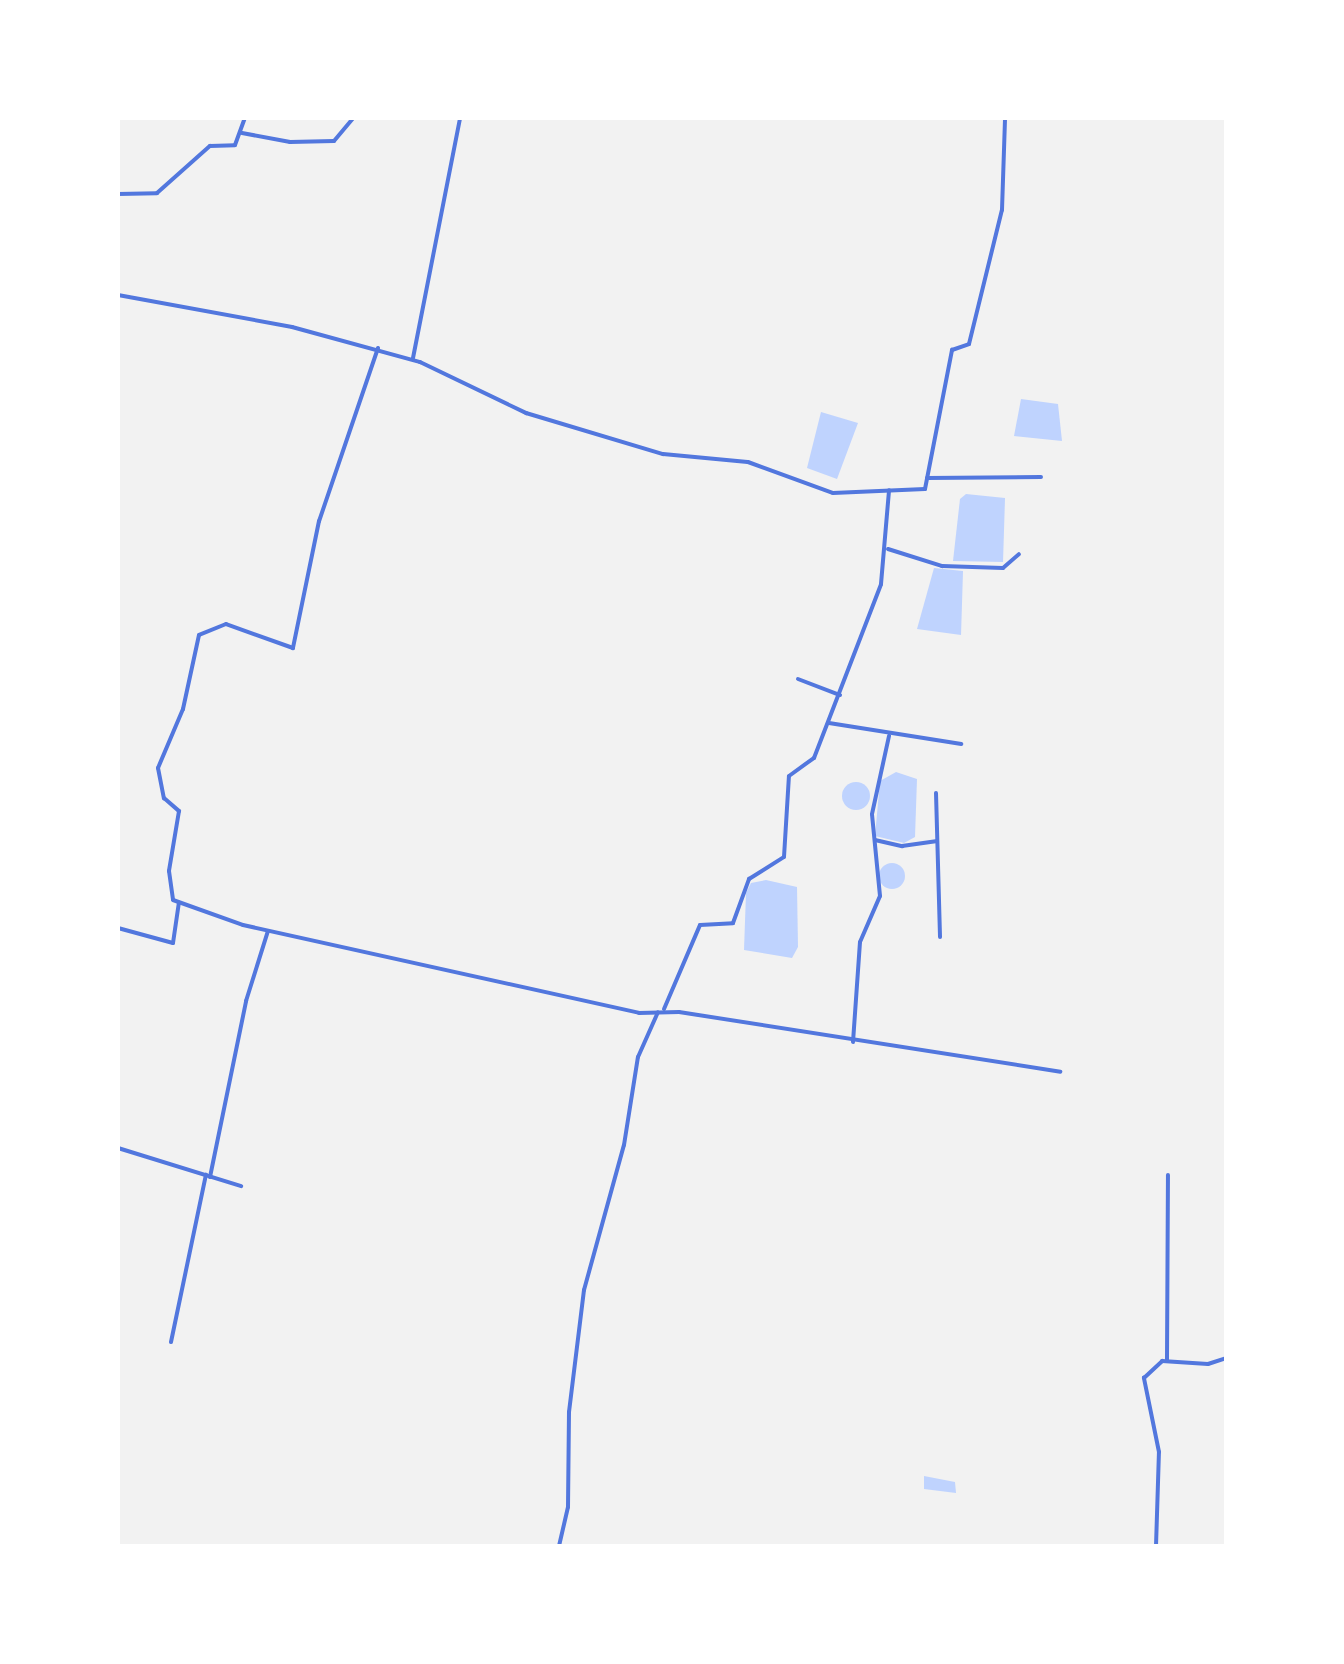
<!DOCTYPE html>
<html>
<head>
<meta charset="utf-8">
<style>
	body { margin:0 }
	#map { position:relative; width:1344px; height:1664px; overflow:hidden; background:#f2f2f2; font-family:"Golos Text",sans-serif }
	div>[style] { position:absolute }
	.water>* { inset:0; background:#bfd3fe }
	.round { border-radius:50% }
	.minor>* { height:4px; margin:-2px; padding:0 2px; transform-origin:2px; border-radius:2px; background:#5277de }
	span { translate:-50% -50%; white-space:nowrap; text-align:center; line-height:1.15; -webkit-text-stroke:8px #fff; paint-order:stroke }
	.frame { position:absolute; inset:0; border:120px solid #fff; pointer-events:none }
</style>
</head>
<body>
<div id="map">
	<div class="water">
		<div style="clip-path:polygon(1021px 399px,1058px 404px,1062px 441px,1014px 436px)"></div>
		<div style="clip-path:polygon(821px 412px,858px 423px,837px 479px,807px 468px)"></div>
		<div style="clip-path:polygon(966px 494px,1005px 498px,1003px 562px,953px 561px,960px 499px)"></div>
		<div style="clip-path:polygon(934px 568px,963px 571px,961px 635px,917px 629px)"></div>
		<div style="clip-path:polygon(896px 772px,917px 779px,915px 837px,904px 843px,875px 836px,880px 781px)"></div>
		<div class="round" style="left:842px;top:782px;width:28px;height:28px"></div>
		<div class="round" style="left:879px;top:863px;width:26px;height:26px"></div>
		<div style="clip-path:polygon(766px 880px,797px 887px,798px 947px,792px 958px,744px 950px,746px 893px,751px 883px)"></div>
		<div style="clip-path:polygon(924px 1476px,955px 1482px,956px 1493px,924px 1489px)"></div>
	</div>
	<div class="minor">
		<div style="left:242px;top:133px;width:49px;rotate:10.6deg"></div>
		<div style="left:290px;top:142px;width:44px;rotate:-1.3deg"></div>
		<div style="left:334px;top:141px;width:30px;rotate:-50deg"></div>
		<div style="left:118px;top:194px;width:39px;rotate:-1deg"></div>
		<div style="left:157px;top:193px;width:71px;rotate:-41.6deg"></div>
		<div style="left:210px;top:146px;width:25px;rotate:-2deg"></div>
		<div style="left:235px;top:145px;width:29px;rotate:-70deg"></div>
		<div style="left:118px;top:295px;width:177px;rotate:10.4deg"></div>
		<div style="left:292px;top:327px;width:133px;rotate:15.3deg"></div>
		<div style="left:420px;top:362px;width:118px;rotate:25.7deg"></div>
		<div style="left:526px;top:413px;width:143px;rotate:16.7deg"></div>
		<div style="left:663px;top:454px;width:85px;rotate:5.4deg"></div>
		<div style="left:748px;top:462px;width:90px;rotate:20deg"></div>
		<div style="left:833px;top:493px;width:92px;rotate:-2.5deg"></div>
		<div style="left:925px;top:489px;width:142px;rotate:-79deg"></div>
		<div style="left:952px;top:350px;width:18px;rotate:-19deg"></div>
		<div style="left:969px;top:344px;width:138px;rotate:-76.2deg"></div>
		<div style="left:1002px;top:210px;width:92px;rotate:-88.1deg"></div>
		<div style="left:378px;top:348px;width:183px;rotate:108.8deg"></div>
		<div style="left:319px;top:521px;width:130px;rotate:101.6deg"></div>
		<div style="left:293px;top:648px;width:71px;rotate:-160.3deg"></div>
		<div style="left:226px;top:624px;width:29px;rotate:158deg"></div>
		<div style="left:199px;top:635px;width:76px;rotate:102.2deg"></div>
		<div style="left:183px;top:709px;width:64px;rotate:113deg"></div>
		<div style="left:158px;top:768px;width:31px;rotate:79deg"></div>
		<div style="left:164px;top:798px;width:20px;rotate:41deg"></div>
		<div style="left:179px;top:811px;width:61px;rotate:99.5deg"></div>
		<div style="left:169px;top:871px;width:29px;rotate:82deg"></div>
		<div style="left:173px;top:900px;width:74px;rotate:19.7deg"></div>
		<div style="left:243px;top:925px;width:406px;rotate:12.5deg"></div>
		<div style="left:639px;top:1013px;width:40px;rotate:-1.4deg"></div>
		<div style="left:679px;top:1012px;width:386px;rotate:8.9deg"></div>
		<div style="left:413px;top:358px;width:245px;rotate:-78.9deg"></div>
		<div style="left:927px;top:478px;width:114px;rotate:-0.5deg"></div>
		<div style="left:888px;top:549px;width:57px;rotate:17.5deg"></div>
		<div style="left:942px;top:566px;width:61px;rotate:1.9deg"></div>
		<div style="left:1003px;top:568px;width:21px;rotate:-41deg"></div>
		<div style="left:798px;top:679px;width:45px;rotate:20.9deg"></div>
		<div style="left:829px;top:723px;width:134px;rotate:9deg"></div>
		<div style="left:936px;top:793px;width:144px;rotate:88.4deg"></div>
		<div style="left:875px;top:840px;width:28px;rotate:13deg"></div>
		<div style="left:902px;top:846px;width:34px;rotate:-8deg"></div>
		<div style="left:118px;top:928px;width:57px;rotate:15.3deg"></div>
		<div style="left:173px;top:943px;width:41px;rotate:-81.7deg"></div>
		<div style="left:664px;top:1009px;width:91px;rotate:-66.8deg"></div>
		<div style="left:700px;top:925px;width:33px;rotate:-3deg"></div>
		<div style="left:733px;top:923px;width:47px;rotate:-70deg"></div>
		<div style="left:749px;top:879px;width:41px;rotate:-32.2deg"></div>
		<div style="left:784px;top:857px;width:81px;rotate:-86.5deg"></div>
		<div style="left:789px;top:776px;width:31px;rotate:-36deg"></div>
		<div style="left:814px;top:758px;width:186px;rotate:-68.9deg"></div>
		<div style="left:881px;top:584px;width:94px;rotate:-85.1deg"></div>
		<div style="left:853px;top:1042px;width:100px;rotate:-86deg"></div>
		<div style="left:860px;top:942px;width:50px;rotate:-66.5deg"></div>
		<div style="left:880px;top:896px;width:82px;rotate:-95.6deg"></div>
		<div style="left:872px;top:814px;width:80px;rotate:-77.7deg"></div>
		<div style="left:118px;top:1148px;width:129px;rotate:17.2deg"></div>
		<div style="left:210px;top:1177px;width:180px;rotate:-78.4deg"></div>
		<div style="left:246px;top:1001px;width:73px;rotate:-72.6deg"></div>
		<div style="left:171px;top:1342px;width:171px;rotate:-78.2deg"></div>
		<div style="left:1167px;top:1360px;width:185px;rotate:-89.7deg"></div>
		<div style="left:559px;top:1546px;width:40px;rotate:-77deg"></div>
		<div style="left:568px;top:1507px;width:95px;rotate:-89.4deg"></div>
		<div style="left:569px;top:1412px;width:123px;rotate:-83deg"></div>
		<div style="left:584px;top:1290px;width:150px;rotate:-74.6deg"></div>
		<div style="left:624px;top:1145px;width:89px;rotate:-81deg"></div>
		<div style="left:638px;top:1057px;width:49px;rotate:-66deg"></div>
		<div style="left:1156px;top:1546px;width:94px;rotate:-88.2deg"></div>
		<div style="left:1159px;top:1452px;width:76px;rotate:-101.5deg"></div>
		<div style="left:1144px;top:1378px;width:25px;rotate:-43deg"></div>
		<div style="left:1162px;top:1361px;width:46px;rotate:3.7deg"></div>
		<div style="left:1208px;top:1364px;width:19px;rotate:-18deg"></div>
	</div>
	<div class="frame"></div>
</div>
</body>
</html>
